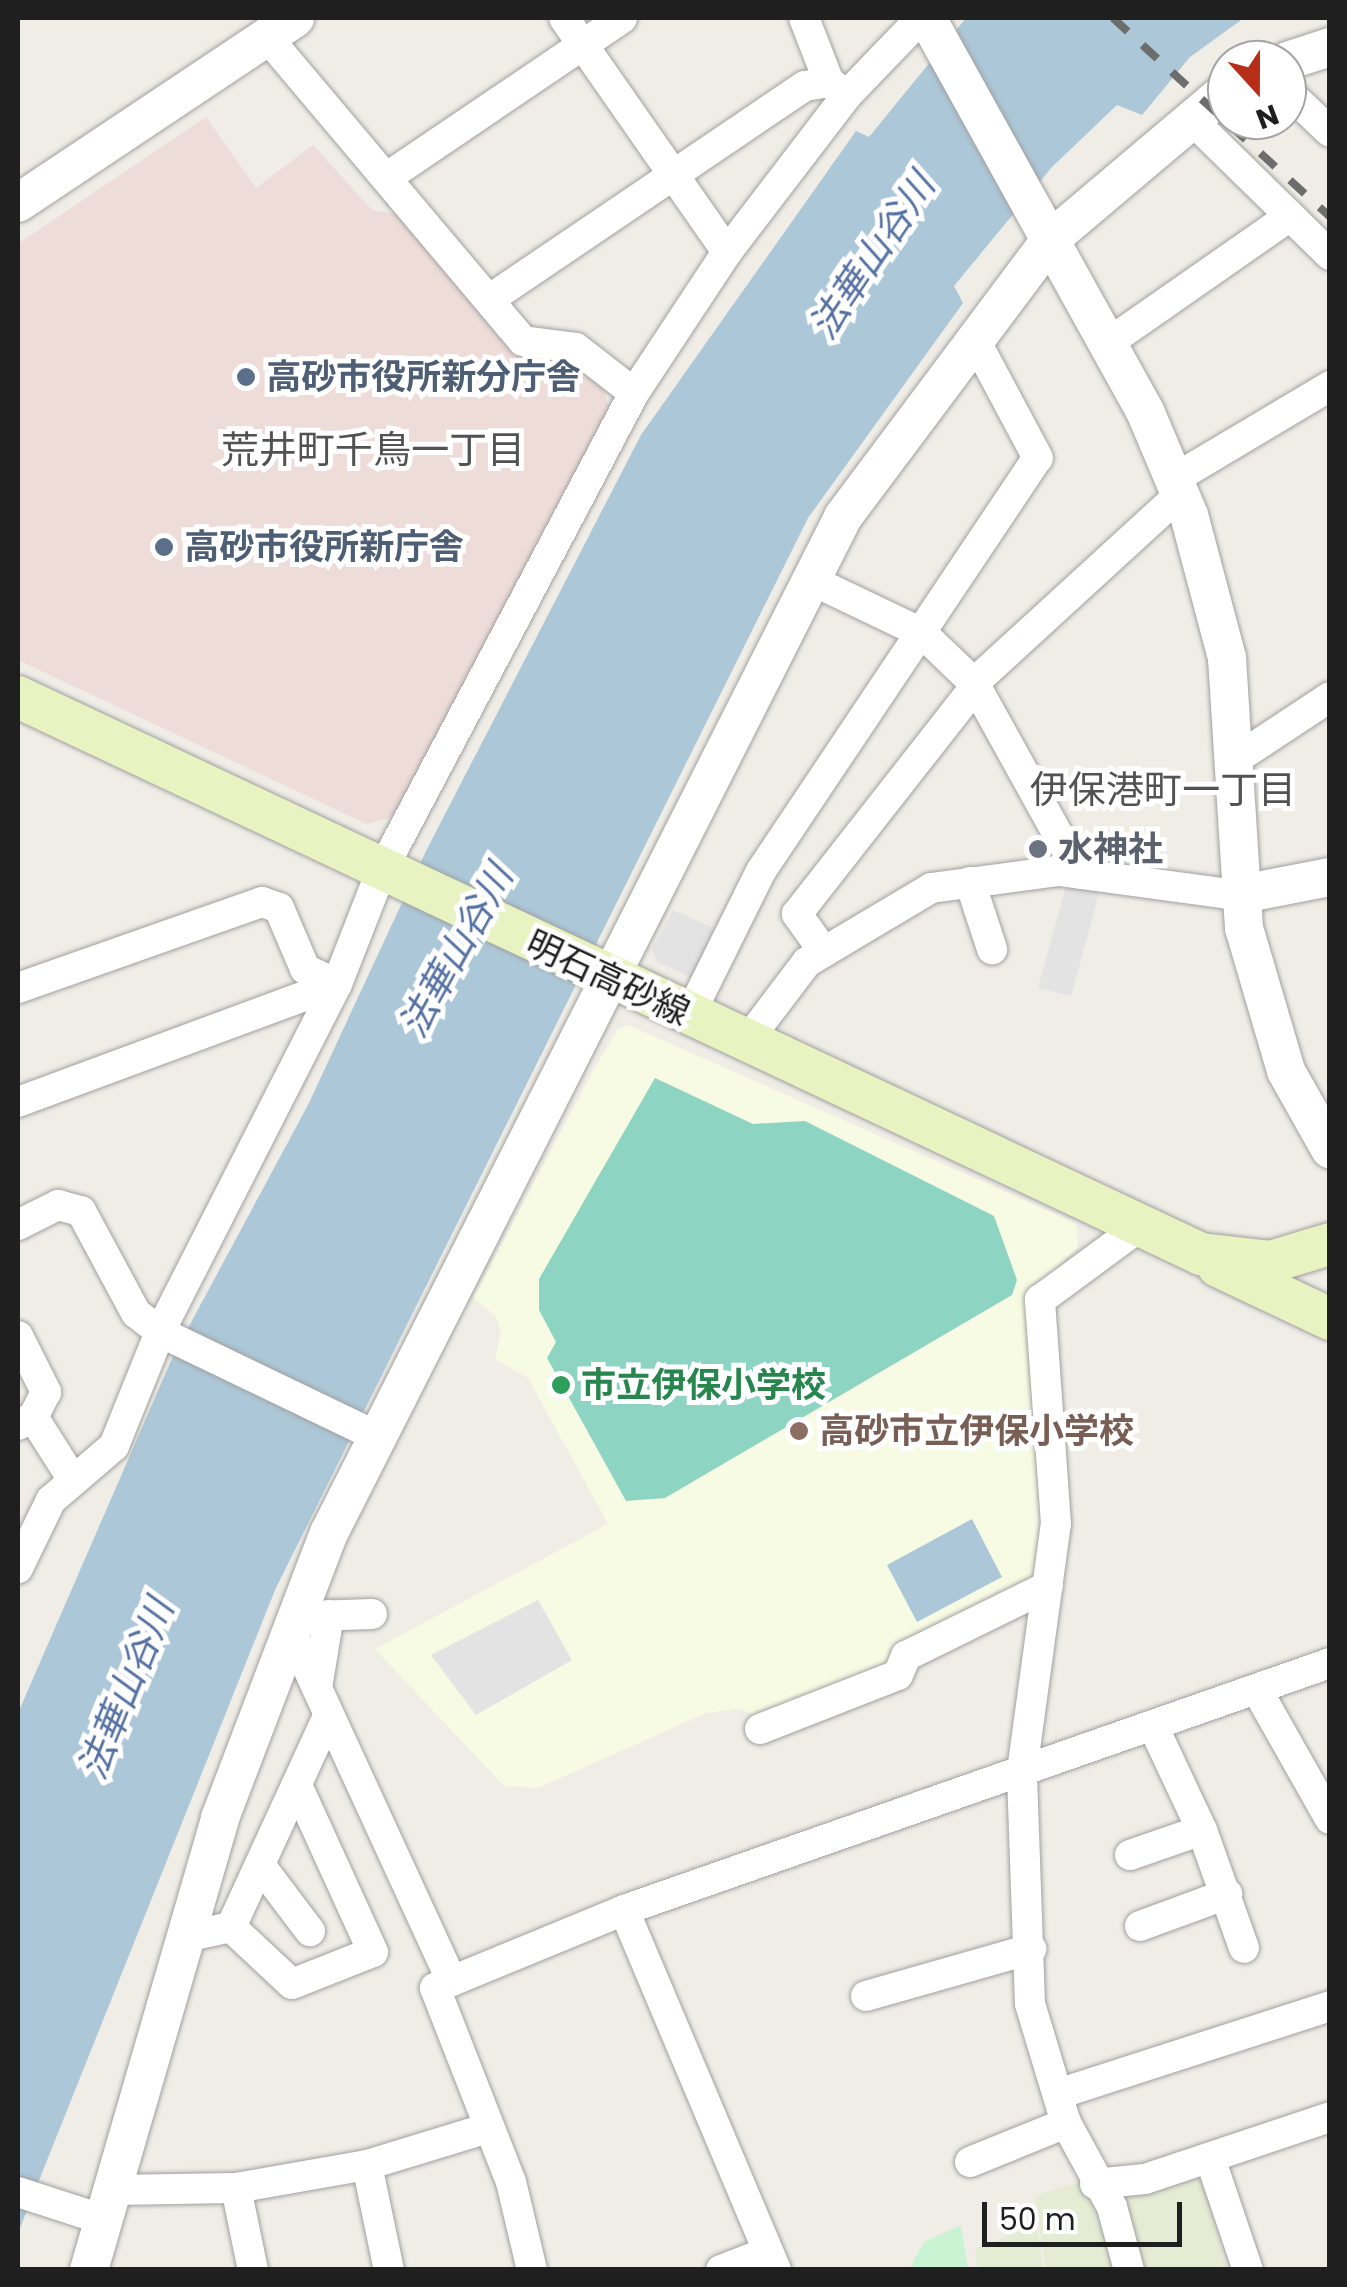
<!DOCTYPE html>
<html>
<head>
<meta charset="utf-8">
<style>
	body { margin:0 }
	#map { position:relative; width:1347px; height:2287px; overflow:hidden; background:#efede6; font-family:Poppins,"Noto Sans JP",sans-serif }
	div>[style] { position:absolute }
	.commercial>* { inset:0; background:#eddcd8 }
	.education>* { inset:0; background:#f8fbe3 }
	.farmland>* { inset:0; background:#e6ebd4 }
	.park>* { inset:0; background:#c9f3d2 }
	.pitch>* { inset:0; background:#8ed4c3 }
	.parking>* { inset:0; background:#e3e3e3 }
	.water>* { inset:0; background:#acc7d7 }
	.roads { filter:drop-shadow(0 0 2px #a0a0a0) drop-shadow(0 0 2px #a0a0a0) }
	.minor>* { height:30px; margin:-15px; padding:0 15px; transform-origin:15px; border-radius:15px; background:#fff }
	.tertiary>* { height:38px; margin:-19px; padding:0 19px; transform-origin:19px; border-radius:19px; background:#fff }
	.secondary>* { height:42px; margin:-21px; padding:0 21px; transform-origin:21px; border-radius:21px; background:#e9f2c1 }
	.rail>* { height:8px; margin-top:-4px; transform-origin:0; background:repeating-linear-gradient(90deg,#6d6d6d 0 20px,transparent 0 40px) }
	.dots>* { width:28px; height:28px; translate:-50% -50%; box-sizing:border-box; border:5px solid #fff; border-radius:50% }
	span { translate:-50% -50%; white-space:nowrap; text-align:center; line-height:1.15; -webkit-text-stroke:10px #fff; paint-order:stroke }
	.service-label { font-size:35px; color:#4e5e75; font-weight:700 }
	.left { translate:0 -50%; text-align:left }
	.worship-label { font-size:35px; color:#5b616d; font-weight:700 }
	.street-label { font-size:35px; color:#1f1f1f }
	.leisure-label { font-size:35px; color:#27864d; font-weight:700 }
	.education-label { font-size:35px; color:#785e54; font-weight:700 }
	.water-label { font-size:38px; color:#5672a4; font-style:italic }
	.neighbourhood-label { font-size:38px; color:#525252 }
	.frame { position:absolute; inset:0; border:20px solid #1f1f1f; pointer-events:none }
	.north { position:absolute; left:1207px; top:40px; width:100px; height:100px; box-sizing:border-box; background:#fff; border:2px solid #a5a5a5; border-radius:50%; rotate:159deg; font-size:28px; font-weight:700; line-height:40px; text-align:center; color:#1f1f1f }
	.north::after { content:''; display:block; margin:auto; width:35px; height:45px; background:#b62e18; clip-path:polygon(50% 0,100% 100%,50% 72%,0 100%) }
	.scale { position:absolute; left:982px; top:2202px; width:200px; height:45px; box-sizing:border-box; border:5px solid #1f1f1f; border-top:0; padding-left:12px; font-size:30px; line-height:35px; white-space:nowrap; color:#1f1f1f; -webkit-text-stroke:8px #fff; paint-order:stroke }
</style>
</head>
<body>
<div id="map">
	<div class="commercial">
		<div style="clip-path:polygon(206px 117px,256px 188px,313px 145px,372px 210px,401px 215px,513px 355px,596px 372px,612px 414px,400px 815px,367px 824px,18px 660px,18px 244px)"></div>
	</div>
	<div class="education">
		<div style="clip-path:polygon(628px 1025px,1076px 1223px,1078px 1247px,1035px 1288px,1046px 1484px,1038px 1578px,889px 1671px,765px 1719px,740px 1709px,706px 1713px,538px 1788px,504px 1786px,375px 1649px,608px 1524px,528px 1378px,495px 1359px,501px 1333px,496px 1316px,473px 1298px,594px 1069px,618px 1029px)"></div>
	</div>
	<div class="farmland">
		<div style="clip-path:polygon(1198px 2167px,1227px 2269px,1140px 2269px,1117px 2191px)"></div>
		<div style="clip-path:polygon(1082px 2181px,1109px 2226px,1120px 2269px,1046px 2269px,1035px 2196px)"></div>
		<div style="clip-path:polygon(1037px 2224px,1043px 2269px,978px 2269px,975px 2249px)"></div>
	</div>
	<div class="park">
		<div style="clip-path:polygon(961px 2225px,968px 2269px,909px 2269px,924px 2242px)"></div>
	</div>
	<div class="pitch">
		<div style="clip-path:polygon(655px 1078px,753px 1124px,805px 1121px,994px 1216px,1017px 1280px,1012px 1295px,665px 1498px,626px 1501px,547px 1358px,556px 1342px,539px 1310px,539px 1279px)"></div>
	</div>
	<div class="parking">
		<div style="clip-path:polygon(1066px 886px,1100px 890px,1071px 996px,1038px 988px)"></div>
		<div style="clip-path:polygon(673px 910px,714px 928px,693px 978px,657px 962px,652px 949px)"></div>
		<div style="clip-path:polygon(538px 1600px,572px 1660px,476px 1715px,431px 1655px)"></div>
	</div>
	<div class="water">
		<div style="clip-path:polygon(966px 18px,1244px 18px,1190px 57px,1142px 115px,1117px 105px,1052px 167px,954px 286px,963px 303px,808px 518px,275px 1590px,18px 2233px,18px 1713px,174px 1354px,308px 1105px,426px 851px,641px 435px,856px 131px,869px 137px)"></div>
		<div style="clip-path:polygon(972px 1519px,1002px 1577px,917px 1622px,887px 1565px)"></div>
	</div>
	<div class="roads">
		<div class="minor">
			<div style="left:564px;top:18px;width:285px;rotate:55.1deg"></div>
			<div style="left:804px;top:18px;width:69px;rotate:68.7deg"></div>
			<div style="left:267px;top:37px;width:397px;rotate:49.9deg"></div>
			<div style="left:523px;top:341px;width:53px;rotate:7.5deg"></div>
			<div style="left:576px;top:348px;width:73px;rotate:37.8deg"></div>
			<div style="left:1287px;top:91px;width:59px;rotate:43.6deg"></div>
			<div style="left:1190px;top:118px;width:196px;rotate:44.4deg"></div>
			<div style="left:386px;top:178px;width:285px;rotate:-34.1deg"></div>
			<div style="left:490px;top:299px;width:380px;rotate:-34.1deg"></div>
			<div style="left:805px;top:86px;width:24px;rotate:-9deg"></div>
			<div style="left:829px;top:82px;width:22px;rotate:36deg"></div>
			<div style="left:1108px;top:343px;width:222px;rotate:-34.9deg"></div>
			<div style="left:1174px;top:479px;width:182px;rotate:-30.8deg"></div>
			<div style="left:811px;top:580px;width:123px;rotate:25.5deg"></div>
			<div style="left:922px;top:633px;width:72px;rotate:43.9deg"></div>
			<div style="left:974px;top:683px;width:218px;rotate:61deg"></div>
			<div style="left:974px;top:683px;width:280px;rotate:-42.5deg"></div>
			<div style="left:1233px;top:761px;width:116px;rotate:-33.4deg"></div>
			<div style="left:970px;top:882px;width:71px;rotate:71.8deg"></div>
			<div style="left:824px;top:952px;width:47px;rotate:-125.4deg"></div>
			<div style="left:797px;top:914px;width:288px;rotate:-51.9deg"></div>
			<div style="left:18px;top:988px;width:259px;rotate:-19.4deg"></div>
			<div style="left:262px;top:902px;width:18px;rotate:19deg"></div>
			<div style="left:279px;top:908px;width:66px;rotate:66.9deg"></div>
			<div style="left:305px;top:969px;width:35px;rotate:25deg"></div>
			<div style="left:337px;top:984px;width:390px;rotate:117deg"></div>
			<div style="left:160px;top:1332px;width:123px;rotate:112deg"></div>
			<div style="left:114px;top:1446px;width:83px;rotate:139.4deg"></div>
			<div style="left:51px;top:1500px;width:76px;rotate:115.9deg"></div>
			<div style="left:689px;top:1016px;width:162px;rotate:-63.6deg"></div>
			<div style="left:761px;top:871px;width:497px;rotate:-56.2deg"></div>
			<div style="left:1038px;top:458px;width:134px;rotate:-118.1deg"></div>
			<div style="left:747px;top:1041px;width:99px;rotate:-52.8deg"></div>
			<div style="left:807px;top:962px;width:144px;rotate:-30.8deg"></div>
			<div style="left:931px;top:888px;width:129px;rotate:-7.6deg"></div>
			<div style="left:1059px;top:871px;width:180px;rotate:7.7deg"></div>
			<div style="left:18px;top:1102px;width:340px;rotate:-20.3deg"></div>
			<div style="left:337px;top:984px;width:120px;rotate:-68.6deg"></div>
			<div style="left:381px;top:872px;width:542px;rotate:-62.16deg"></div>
			<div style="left:634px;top:393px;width:169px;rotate:-56.6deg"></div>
			<div style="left:727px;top:252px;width:198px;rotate:-52.6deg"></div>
			<div style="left:847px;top:95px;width:107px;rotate:-46.1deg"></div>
			<div style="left:18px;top:1225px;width:45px;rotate:-26.6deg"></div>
			<div style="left:58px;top:1205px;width:24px;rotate:15deg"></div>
			<div style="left:81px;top:1211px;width:116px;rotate:61.7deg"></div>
			<div style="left:136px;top:1313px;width:31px;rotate:38deg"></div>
			<div style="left:160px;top:1332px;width:237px;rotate:25.7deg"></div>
			<div style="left:18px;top:1336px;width:63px;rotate:63.4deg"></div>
			<div style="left:46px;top:1392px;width:28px;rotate:117deg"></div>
			<div style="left:33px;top:1417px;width:17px;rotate:152deg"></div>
			<div style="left:33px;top:1417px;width:75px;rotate:57.6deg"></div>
			<div style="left:313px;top:1616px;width:59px;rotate:-1.9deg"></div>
			<div style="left:293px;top:1636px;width:380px;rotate:65.3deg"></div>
			<div style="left:317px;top:1688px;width:74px;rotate:-80.7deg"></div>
			<div style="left:1257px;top:1690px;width:148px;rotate:60.5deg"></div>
			<div style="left:1153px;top:1726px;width:115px;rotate:64.8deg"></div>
			<div style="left:1202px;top:1830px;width:125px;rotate:70.4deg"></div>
			<div style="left:760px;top:1729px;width:148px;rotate:-21.4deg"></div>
			<div style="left:898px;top:1675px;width:21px;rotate:-67deg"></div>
			<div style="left:906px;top:1656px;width:158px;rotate:-26.2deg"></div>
			<div style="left:1130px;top:1855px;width:76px;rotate:-19.1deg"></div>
			<div style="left:260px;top:1865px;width:83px;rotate:52.9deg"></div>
			<div style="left:624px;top:1910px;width:391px;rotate:67.1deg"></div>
			<div style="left:1140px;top:1926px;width:93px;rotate:-20.2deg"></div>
			<div style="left:231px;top:1927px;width:83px;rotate:43.1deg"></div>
			<div style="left:292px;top:1984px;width:87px;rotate:-21.6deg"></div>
			<div style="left:373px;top:1952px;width:183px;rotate:-114.5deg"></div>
			<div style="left:185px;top:1937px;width:47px;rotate:-12.3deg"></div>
			<div style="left:231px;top:1927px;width:234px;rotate:-65.3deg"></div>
			<div style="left:866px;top:1996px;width:172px;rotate:-15.9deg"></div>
			<div style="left:1058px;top:2094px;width:286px;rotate:-17.9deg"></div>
			<div style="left:1210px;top:2158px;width:118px;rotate:71.3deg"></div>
			<div style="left:970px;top:2162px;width:104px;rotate:-22.1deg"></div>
			<div style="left:367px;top:2165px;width:107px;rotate:78.2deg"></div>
			<div style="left:1095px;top:2184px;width:50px;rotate:-5.7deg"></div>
			<div style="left:1145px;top:2179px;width:195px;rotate:-18.5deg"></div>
			<div style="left:236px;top:2188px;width:84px;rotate:78.3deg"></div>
			<div style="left:113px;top:2190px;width:123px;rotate:-0.9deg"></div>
			<div style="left:236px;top:2188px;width:133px;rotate:-10deg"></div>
			<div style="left:367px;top:2165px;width:127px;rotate:-17deg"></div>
			<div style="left:18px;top:2192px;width:90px;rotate:18deg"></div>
			<div style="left:532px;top:2270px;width:90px;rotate:-103.4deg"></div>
			<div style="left:511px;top:2182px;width:208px;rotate:-111.4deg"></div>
			<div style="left:435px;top:1988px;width:204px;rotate:-22.4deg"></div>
			<div style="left:624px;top:1910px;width:748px;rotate:-19.28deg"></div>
			<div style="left:721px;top:2270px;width:50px;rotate:-21deg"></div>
			<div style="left:1129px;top:2270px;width:65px;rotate:-105.1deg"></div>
			<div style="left:1112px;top:2207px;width:96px;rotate:-118.7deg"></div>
			<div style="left:1066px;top:2123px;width:124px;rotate:-106.8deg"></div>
			<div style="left:1030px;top:2004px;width:233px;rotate:-92deg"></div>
			<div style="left:1022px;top:1771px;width:249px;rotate:-82.2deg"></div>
			<div style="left:1056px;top:1524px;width:225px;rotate:-94.1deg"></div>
			<div style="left:1040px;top:1300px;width:123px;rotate:-36.4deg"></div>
		</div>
		<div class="tertiary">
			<div style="left:927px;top:18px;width:449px;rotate:61deg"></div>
			<div style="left:1145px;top:411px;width:113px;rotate:67.1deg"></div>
			<div style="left:1189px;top:515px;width:148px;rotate:75.1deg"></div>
			<div style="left:1227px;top:658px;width:271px;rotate:86.4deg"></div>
			<div style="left:1244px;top:928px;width:149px;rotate:73.6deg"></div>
			<div style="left:1286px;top:1071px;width:90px;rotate:60.6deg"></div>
			<div style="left:1287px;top:61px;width:45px;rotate:-18deg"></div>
			<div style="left:18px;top:203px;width:333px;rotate:-33.7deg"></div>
			<div style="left:1237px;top:895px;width:95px;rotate:-11deg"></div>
			<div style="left:89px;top:2270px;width:471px;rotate:-73.8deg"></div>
			<div style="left:220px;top:1818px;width:305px;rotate:-69.1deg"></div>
			<div style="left:329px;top:1533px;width:1139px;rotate:-63.16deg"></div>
			<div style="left:843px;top:517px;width:349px;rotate:-53.2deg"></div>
			<div style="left:1052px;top:238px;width:229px;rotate:-40.2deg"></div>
		</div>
		<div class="secondary">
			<div style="left:18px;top:697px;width:1308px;rotate:25.21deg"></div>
			<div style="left:1201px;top:1254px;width:69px;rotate:6.6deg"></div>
			<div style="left:1270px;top:1262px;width:63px;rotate:-16.7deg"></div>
			<div style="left:1218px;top:1266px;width:124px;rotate:25.3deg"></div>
		</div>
	</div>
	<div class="rail">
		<div style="left:1113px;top:18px;width:294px;rotate:42.5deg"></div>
	</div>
	<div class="dots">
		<div style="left:246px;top:377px;background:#5c6f8a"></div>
		<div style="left:164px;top:547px;background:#5c6f8a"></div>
		<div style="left:1038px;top:849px;background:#6b7280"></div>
		<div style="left:561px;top:1385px;background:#2e9e5b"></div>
		<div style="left:799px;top:1431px;background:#8d6e63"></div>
	</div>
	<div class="service-label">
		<span class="left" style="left:266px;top:377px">高砂市役所新分庁舎</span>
		<span class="left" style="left:184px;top:547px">高砂市役所新庁舎</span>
	</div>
	<div class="worship-label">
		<span class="left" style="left:1058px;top:849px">水神社</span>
	</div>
	<div class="street-label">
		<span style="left:608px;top:978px;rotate:25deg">明石高砂線</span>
	</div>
	<div class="leisure-label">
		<span class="left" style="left:581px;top:1385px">市立伊保小学校</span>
	</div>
	<div class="education-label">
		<span class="left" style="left:819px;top:1431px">高砂市立伊保小学校</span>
	</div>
	<div class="water-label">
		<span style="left:872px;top:256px;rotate:-56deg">法華山谷川</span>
		<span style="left:456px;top:951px;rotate:-61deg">法華山谷川</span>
		<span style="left:126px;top:1689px;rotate:-68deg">法華山谷川</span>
	</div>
	<div class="neighbourhood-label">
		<span style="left:373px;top:450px">荒井町千鳥一丁目</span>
		<span style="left:1163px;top:790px">伊保港町一丁目</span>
	</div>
	<div class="frame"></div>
	<div class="north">N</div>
	<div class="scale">50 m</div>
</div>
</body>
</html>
